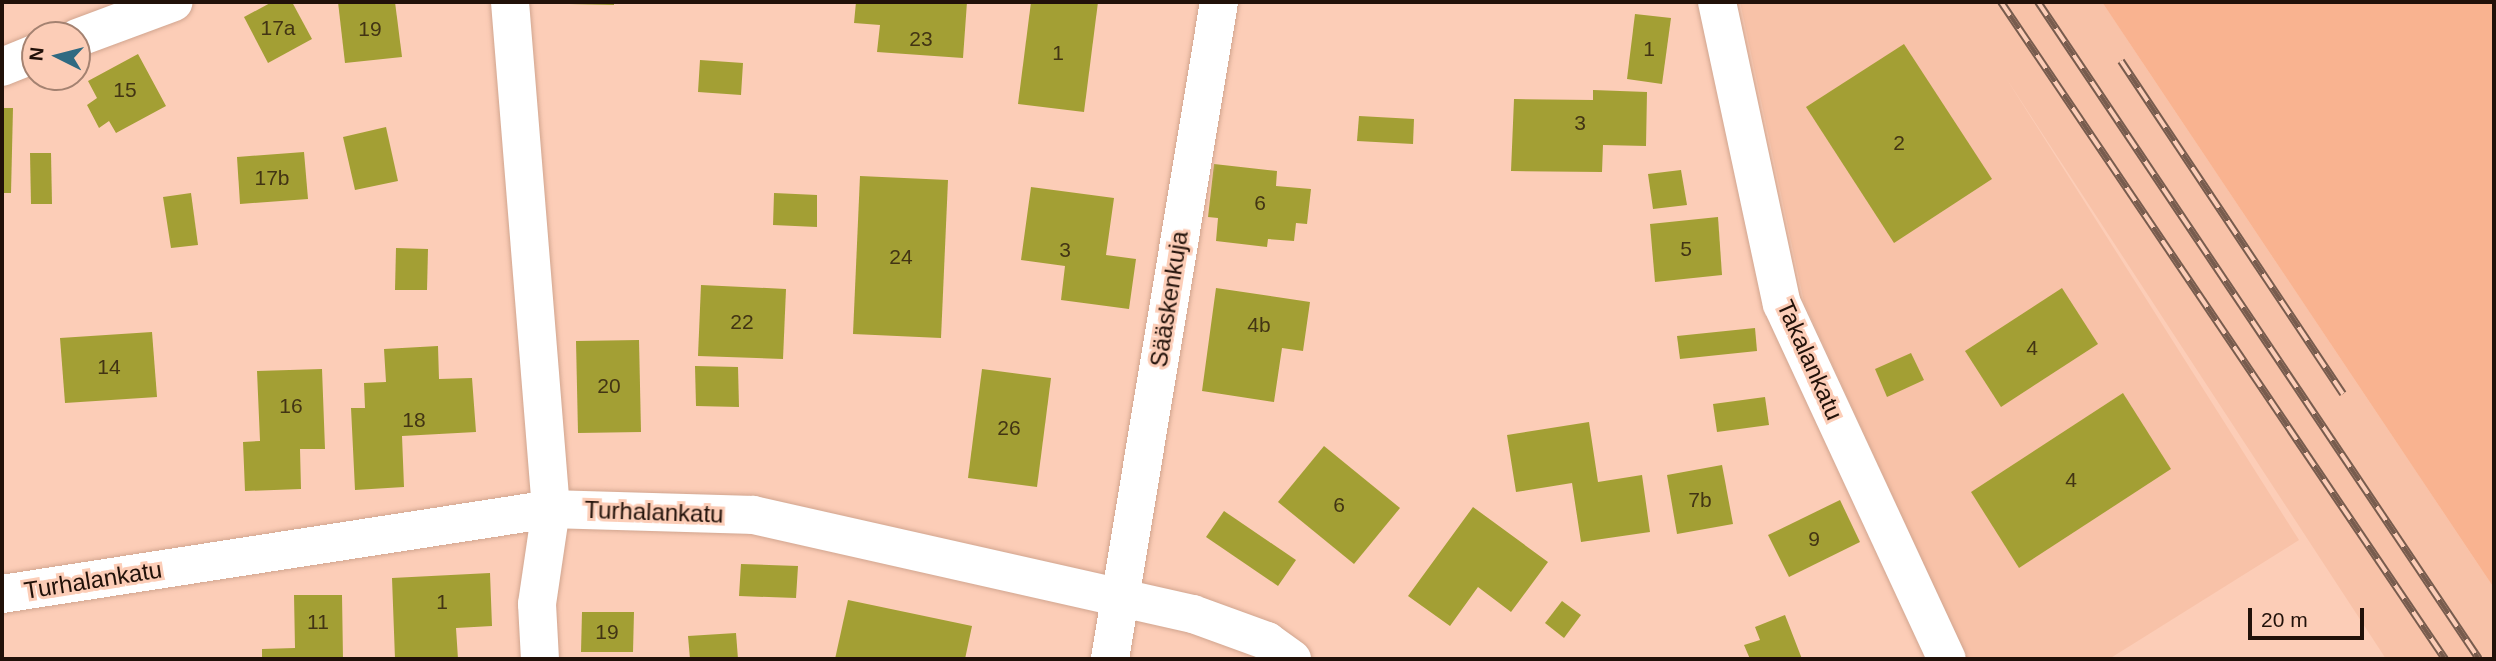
<!DOCTYPE html>
<html>
<head>
<meta charset="utf-8">
<style>
	body { margin:0 }
	#map { position:relative; width:2496px; height:661px; overflow:hidden; background:#fccdb7; font-family:Arial,sans-serif }
	div>[style] { position:absolute }
	.built>* { inset:0; background:#f8c2a8 }
	.green>* { inset:0; background:#f9b390 }
	.building>* { inset:0; background:#a39f34 }
	.roads { filter:drop-shadow(0 0 2px #d1a58f) drop-shadow(0 0 2px #d1a58f) }
	.minor>* { height:38px; margin:-19px; padding:0 19px; transform-origin:19px; border-radius:19px; background:#fff }
	.rail>* { height:8px; margin-top:-4px; transform-origin:0; background:repeating-linear-gradient(90deg,#fccdb7 0 16px,#785c4e 0 32px); box-sizing:border-box; border-block:2px solid #785c4e }
	span { translate:-50% -50%; white-space:nowrap; text-align:center; line-height:1.15; -webkit-text-stroke:6px #fccdb7; paint-order:stroke }
	.number-label { font-size:21px; color:#423414 }
	.number-label span { -webkit-text-stroke-width:0 }
	.street-label { font-size:24px; color:#211109 }
	.frame { position:absolute; inset:0; border:4px solid #211109; pointer-events:none }
	.north { position:absolute; left:21px; top:21px; width:70px; height:70px; box-sizing:border-box; background:#fccdb7; border:2px solid #a48271; border-radius:50%; rotate:276deg; font-size:19px; font-weight:700; line-height:28px; text-align:center; color:#211109 }
	.north::after { content:''; display:block; margin:auto; width:24px; height:32px; background:#2f6a82; clip-path:polygon(50% 0,100% 100%,50% 72%,0 100%) }
	.scale { position:absolute; left:2248px; top:608px; width:116px; height:32px; box-sizing:border-box; border:4px solid #211109; border-top:0; padding-left:9px; font-size:21px; line-height:24px; white-space:nowrap; color:#211109; -webkit-text-stroke:5px #fccdb7; paint-order:stroke }
</style>
</head>
<body>
<div id="map">
	<div class="built">
		<div style="clip-path:polygon(1740px 2px,2102px 2px,2494px 588px,2494px 659px,2386px 659px,2006px 78px,2299px 540px,2109px 659px,1967px 659px,1804px 302px)"></div>
	</div>
	<div class="green">
		<div style="clip-path:polygon(2102px 2px,2494px 2px,2494px 588px)"></div>
	</div>
	<div class="building">
		<div style="clip-path:polygon(272px 2px,292px 2px,312px 39px,268px 63px,244px 17px)"></div>
		<div style="clip-path:polygon(338px 2px,395px 2px,402px 57px,345px 63px)"></div>
		<div style="clip-path:polygon(569px 2px,614px 2px,614px 5px,569px 4px)"></div>
		<div style="clip-path:polygon(856px 2px,967px 2px,963px 58px,877px 52px,880px 25px,854px 23px)"></div>
		<div style="clip-path:polygon(1031px 2px,1098px 2px,1084px 112px,1018px 104px)"></div>
		<div style="clip-path:polygon(1635px 14px,1671px 18px,1662px 84px,1627px 79px)"></div>
		<div style="clip-path:polygon(1904px 44px,1992px 179px,1894px 243px,1806px 107px)"></div>
		<div style="clip-path:polygon(138px 54px,166px 106px,116px 133px,109px 121px,99px 128px,87px 105px,97px 98px,88px 81px)"></div>
		<div style="clip-path:polygon(700px 60px,743px 63px,741px 95px,698px 92px)"></div>
		<div style="clip-path:polygon(1593px 90px,1647px 92px,1646px 146px,1603px 145px,1602px 172px,1511px 171px,1514px 99px,1593px 100px)"></div>
		<div style="clip-path:polygon(2px 108px,13px 108px,11px 193px,2px 193px)"></div>
		<div style="clip-path:polygon(1359px 116px,1414px 119px,1413px 144px,1357px 141px)"></div>
		<div style="clip-path:polygon(386px 127px,398px 181px,355px 190px,343px 137px)"></div>
		<div style="clip-path:polygon(304px 152px,308px 199px,240px 204px,237px 157px)"></div>
		<div style="clip-path:polygon(30px 153px,51px 153px,52px 204px,31px 204px)"></div>
		<div style="clip-path:polygon(1214px 164px,1277px 171px,1276px 186px,1311px 189px,1307px 224px,1296px 223px,1294px 241px,1268px 239px,1267px 247px,1216px 241px,1218px 218px,1208px 217px)"></div>
		<div style="clip-path:polygon(1681px 170px,1687px 205px,1653px 209px,1648px 174px)"></div>
		<div style="clip-path:polygon(860px 176px,948px 180px,941px 338px,853px 334px)"></div>
		<div style="clip-path:polygon(1031px 187px,1114px 198px,1106px 255px,1136px 259px,1129px 309px,1061px 300px,1065px 266px,1021px 260px)"></div>
		<div style="clip-path:polygon(191px 193px,198px 245px,171px 248px,163px 197px)"></div>
		<div style="clip-path:polygon(774px 193px,817px 195px,817px 227px,773px 225px)"></div>
		<div style="clip-path:polygon(1718px 217px,1722px 275px,1655px 282px,1650px 224px)"></div>
		<div style="clip-path:polygon(396px 248px,428px 249px,427px 290px,395px 290px)"></div>
		<div style="clip-path:polygon(701px 285px,786px 289px,783px 359px,698px 356px)"></div>
		<div style="clip-path:polygon(1216px 288px,1310px 302px,1303px 351px,1282px 348px,1274px 402px,1202px 391px)"></div>
		<div style="clip-path:polygon(2062px 288px,2098px 344px,2001px 407px,1965px 351px)"></div>
		<div style="clip-path:polygon(1755px 328px,1757px 351px,1680px 359px,1677px 336px)"></div>
		<div style="clip-path:polygon(152px 332px,157px 397px,65px 403px,60px 338px)"></div>
		<div style="clip-path:polygon(639px 340px,641px 432px,578px 433px,576px 341px)"></div>
		<div style="clip-path:polygon(438px 346px,439px 379px,472px 378px,476px 432px,402px 436px,404px 487px,355px 490px,351px 408px,365px 408px,364px 383px,386px 382px,384px 349px)"></div>
		<div style="clip-path:polygon(1911px 353px,1924px 380px,1887px 397px,1875px 369px)"></div>
		<div style="clip-path:polygon(695px 366px,738px 367px,739px 407px,696px 406px)"></div>
		<div style="clip-path:polygon(322px 369px,325px 449px,300px 449px,301px 489px,245px 491px,243px 442px,260px 441px,257px 371px)"></div>
		<div style="clip-path:polygon(982px 369px,1051px 378px,1037px 487px,968px 478px)"></div>
		<div style="clip-path:polygon(2123px 393px,2171px 469px,2019px 568px,1971px 492px)"></div>
		<div style="clip-path:polygon(1765px 397px,1769px 425px,1717px 432px,1713px 404px)"></div>
		<div style="clip-path:polygon(1589px 422px,1598px 482px,1642px 475px,1650px 532px,1581px 542px,1572px 483px,1516px 492px,1507px 435px)"></div>
		<div style="clip-path:polygon(1324px 446px,1400px 508px,1354px 564px,1278px 502px)"></div>
		<div style="clip-path:polygon(1722px 465px,1733px 524px,1677px 534px,1667px 475px)"></div>
		<div style="clip-path:polygon(1840px 500px,1860px 542px,1789px 577px,1768px 535px)"></div>
		<div style="clip-path:polygon(1473px 507px,1548px 562px,1511px 612px,1478px 587px,1450px 626px,1408px 596px)"></div>
		<div style="clip-path:polygon(1224px 511px,1296px 560px,1278px 586px,1206px 537px)"></div>
		<div style="clip-path:polygon(741px 564px,798px 566px,796px 598px,739px 596px)"></div>
		<div style="clip-path:polygon(490px 573px,492px 626px,456px 628px,458px 659px,395px 659px,392px 578px)"></div>
		<div style="clip-path:polygon(294px 595px,342px 595px,343px 659px,262px 659px,262px 649px,295px 648px)"></div>
		<div style="clip-path:polygon(848px 600px,972px 626px,965px 659px,835px 659px)"></div>
		<div style="clip-path:polygon(1562px 601px,1581px 615px,1564px 638px,1545px 623px)"></div>
		<div style="clip-path:polygon(582px 612px,634px 612px,633px 652px,581px 652px)"></div>
		<div style="clip-path:polygon(1785px 615px,1802px 659px,1750px 659px,1744px 645px,1760px 640px,1755px 627px)"></div>
		<div style="clip-path:polygon(736px 633px,738px 659px,690px 659px,688px 636px)"></div>
	</div>
	<div class="roads">
		<div class="minor">
			<div style="left:510px;top:2px;width:509px;rotate:85.38deg"></div>
			<div style="left:551px;top:509px;width:96px;rotate:98.4deg"></div>
			<div style="left:537px;top:604px;width:55px;rotate:86.9deg"></div>
			<div style="left:1717px;top:2px;width:309px;rotate:77.9deg"></div>
			<div style="left:1782px;top:304px;width:391px;rotate:65.1deg"></div>
			<div style="left:77px;top:38px;width:103px;rotate:-20.4deg"></div>
			<div style="left:2px;top:67px;width:35px;rotate:-22deg"></div>
			<div style="left:2px;top:594px;width:556px;rotate:-8.8deg"></div>
			<div style="left:551px;top:509px;width:202px;rotate:1.7deg"></div>
			<div style="left:753px;top:515px;width:451px;rotate:12.7deg"></div>
			<div style="left:1193px;top:614px;width:79px;rotate:20deg"></div>
			<div style="left:1267px;top:641px;width:31px;rotate:36deg"></div>
			<div style="left:1110px;top:659px;width:666px;rotate:-80.58deg"></div>
		</div>
	</div>
	<div class="rail">
		<div style="left:2001px;top:2px;width:793px;rotate:55.95deg"></div>
		<div style="left:2038px;top:2px;width:791px;rotate:56.13deg"></div>
		<div style="left:2121px;top:61px;width:400px;rotate:56.3deg"></div>
	</div>
	<div class="number-label">
		<span style="left:278px;top:28px">17a</span>
		<span style="left:370px;top:29px">19</span>
		<span style="left:921px;top:39px">23</span>
		<span style="left:1649px;top:49px">1</span>
		<span style="left:1058px;top:53px">1</span>
		<span style="left:125px;top:90px">15</span>
		<span style="left:1580px;top:123px">3</span>
		<span style="left:1899px;top:143px">2</span>
		<span style="left:272px;top:178px">17b</span>
		<span style="left:1260px;top:203px">6</span>
		<span style="left:1686px;top:249px">5</span>
		<span style="left:1065px;top:250px">3</span>
		<span style="left:901px;top:257px">24</span>
		<span style="left:742px;top:322px">22</span>
		<span style="left:1259px;top:325px">4b</span>
		<span style="left:2032px;top:348px">4</span>
		<span style="left:109px;top:367px">14</span>
		<span style="left:609px;top:386px">20</span>
		<span style="left:291px;top:406px">16</span>
		<span style="left:414px;top:420px">18</span>
		<span style="left:1009px;top:428px">26</span>
		<span style="left:2071px;top:480px">4</span>
		<span style="left:1700px;top:500px">7b</span>
		<span style="left:1339px;top:505px">6</span>
		<span style="left:1814px;top:539px">9</span>
		<span style="left:442px;top:602px">1</span>
		<span style="left:318px;top:622px">11</span>
		<span style="left:607px;top:632px">19</span>
	</div>
	<div class="street-label">
		<span style="left:1169px;top:299px;rotate:-81deg">Sääskenkuja</span>
		<span style="left:1810px;top:360px;rotate:66deg">Takalankatu</span>
		<span style="left:654px;top:512px;rotate:2deg">Turhalankatu</span>
		<span style="left:93px;top:580px;rotate:-9deg">Turhalankatu</span>
	</div>
	<div class="frame"></div>
	<div class="north">N</div>
	<div class="scale">20 m</div>
</div>
</body>
</html>
